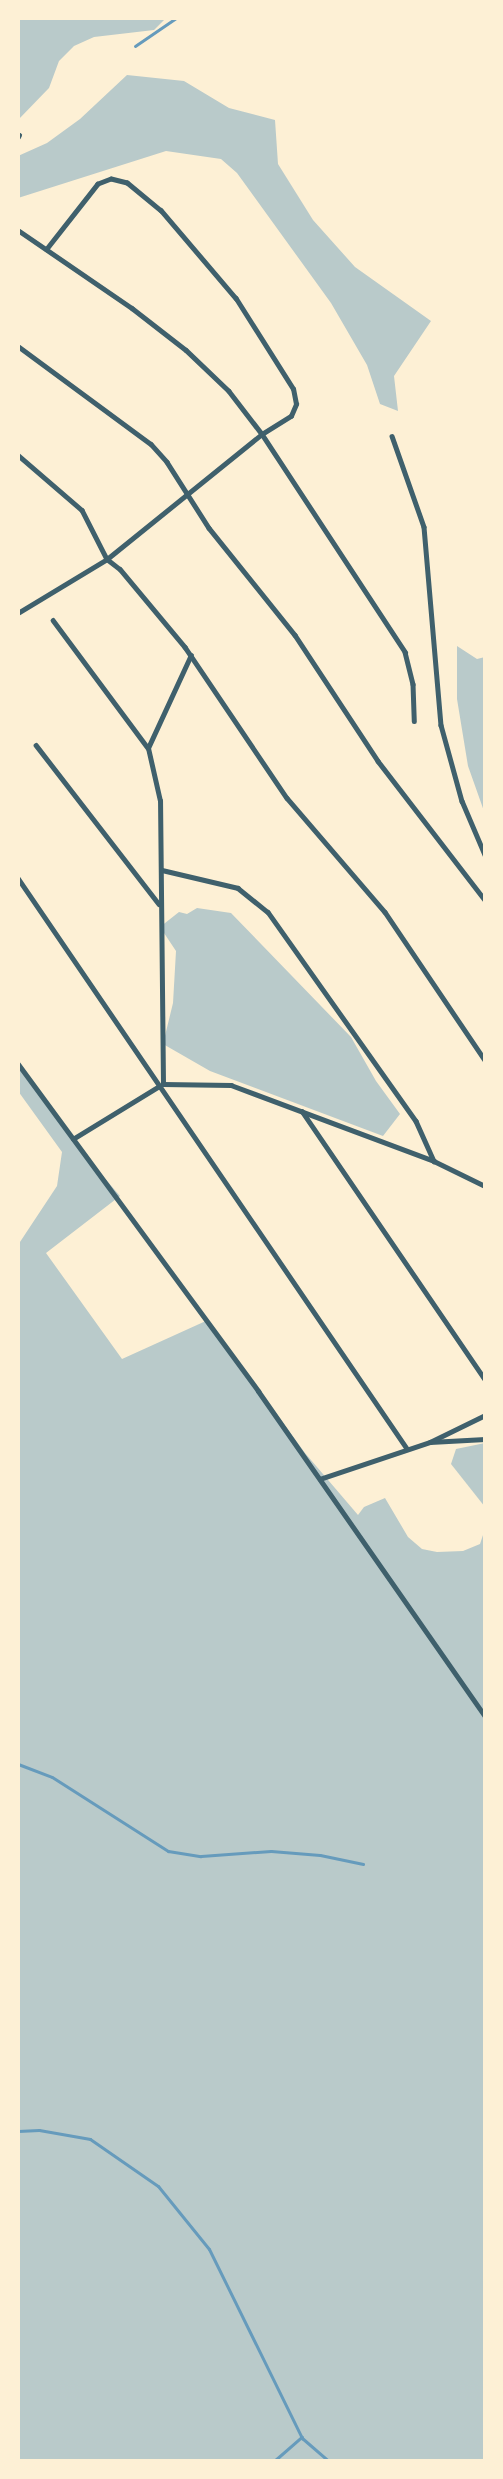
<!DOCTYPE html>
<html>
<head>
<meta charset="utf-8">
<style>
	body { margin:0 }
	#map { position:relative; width:503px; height:2479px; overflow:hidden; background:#fdf0d5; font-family:"PT Serif",serif }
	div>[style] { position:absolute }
	.green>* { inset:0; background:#b9caca }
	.stream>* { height:3px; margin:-1.5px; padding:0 1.5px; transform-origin:1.5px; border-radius:1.5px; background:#669bbc }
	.minor>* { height:4.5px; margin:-2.25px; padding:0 2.25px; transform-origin:2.25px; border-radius:2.25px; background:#3f606c }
	.tertiary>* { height:5px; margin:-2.5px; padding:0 2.5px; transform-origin:2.5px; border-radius:2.5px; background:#3f606c }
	span { translate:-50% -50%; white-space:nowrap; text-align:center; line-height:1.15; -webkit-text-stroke:6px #fdf0d5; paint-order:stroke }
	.frame { position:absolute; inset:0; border:20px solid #fdf0d5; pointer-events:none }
</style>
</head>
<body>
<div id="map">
	<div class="green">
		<div style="clip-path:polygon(18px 18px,166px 18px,154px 30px,94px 37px,74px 46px,59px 61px,49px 88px,18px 120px)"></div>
		<div style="clip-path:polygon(127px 75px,184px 81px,229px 108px,275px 120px,278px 164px,313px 220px,355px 267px,431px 321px,394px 376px,398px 411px,380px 404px,367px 365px,331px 303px,237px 173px,221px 159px,166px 151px,18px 198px,18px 156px,47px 143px,80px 119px)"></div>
		<div style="clip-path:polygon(457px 646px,477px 659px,485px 657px,485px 814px,468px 766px,457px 699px)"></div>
		<div style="clip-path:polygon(197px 908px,231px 913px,351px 1037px,376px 1081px,400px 1114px,383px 1136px,210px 1071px,163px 1044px,173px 1003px,176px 951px,160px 927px,179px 912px,187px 914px)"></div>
		<div style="clip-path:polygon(18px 1062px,77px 1146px,120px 1196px,46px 1253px,122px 1359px,208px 1320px,305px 1453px,358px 1515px,364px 1507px,385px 1498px,408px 1537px,422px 1549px,437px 1552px,463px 1551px,480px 1544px,485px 1529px,485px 2461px,18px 2461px,18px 1245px,57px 1186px,62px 1152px,18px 1091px)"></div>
		<div style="clip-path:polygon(485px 1443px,485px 1507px,451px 1464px,456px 1449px)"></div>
	</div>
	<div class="stream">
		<div style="left:135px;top:46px;width:50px;rotate:-34.3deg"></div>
		<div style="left:18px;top:1764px;width:36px;rotate:21deg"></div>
		<div style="left:52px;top:1777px;width:138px;rotate:32.5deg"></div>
		<div style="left:168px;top:1851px;width:33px;rotate:9deg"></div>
		<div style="left:201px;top:1856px;width:70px;rotate:-4.1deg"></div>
		<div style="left:271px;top:1851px;width:49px;rotate:4.7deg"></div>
		<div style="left:320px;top:1855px;width:44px;rotate:11.8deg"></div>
		<div style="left:18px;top:2131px;width:21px;rotate:-3deg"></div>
		<div style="left:39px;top:2130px;width:52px;rotate:10deg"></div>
		<div style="left:90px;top:2139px;width:83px;rotate:34.7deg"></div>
		<div style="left:158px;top:2186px;width:81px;rotate:51deg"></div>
		<div style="left:209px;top:2249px;width:211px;rotate:63.8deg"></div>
		<div style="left:302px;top:2438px;width:35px;rotate:41deg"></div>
		<div style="left:274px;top:2461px;width:37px;rotate:-41deg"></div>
	</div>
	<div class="minor">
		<div style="left:18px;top:137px;width:2px;rotate:-63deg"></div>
		<div style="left:18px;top:230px;width:138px;rotate:34.4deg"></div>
		<div style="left:132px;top:308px;width:68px;rotate:37.9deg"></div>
		<div style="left:186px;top:350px;width:59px;rotate:43.6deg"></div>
		<div style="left:229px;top:391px;width:54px;rotate:52.5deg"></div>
		<div style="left:262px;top:434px;width:261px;rotate:56.7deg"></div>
		<div style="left:405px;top:652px;width:33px;rotate:76deg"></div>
		<div style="left:413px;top:684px;width:37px;rotate:88deg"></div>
		<div style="left:18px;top:346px;width:165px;rotate:36.4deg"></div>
		<div style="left:151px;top:444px;width:24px;rotate:48deg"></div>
		<div style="left:167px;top:462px;width:78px;rotate:57.5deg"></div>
		<div style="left:209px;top:528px;width:137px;rotate:51.2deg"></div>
		<div style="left:295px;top:635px;width:151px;rotate:56.6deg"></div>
		<div style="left:378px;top:761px;width:175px;rotate:52.4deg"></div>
		<div style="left:392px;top:436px;width:96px;rotate:70.6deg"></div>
		<div style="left:424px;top:527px;width:199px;rotate:85.1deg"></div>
		<div style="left:441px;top:725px;width:79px;rotate:74.6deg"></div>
		<div style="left:462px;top:801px;width:59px;rotate:66.9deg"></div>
		<div style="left:18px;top:455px;width:84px;rotate:40.7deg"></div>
		<div style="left:82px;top:510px;width:55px;rotate:63deg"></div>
		<div style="left:107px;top:559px;width:16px;rotate:38deg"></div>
		<div style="left:120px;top:569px;width:102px;rotate:50.2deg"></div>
		<div style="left:185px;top:647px;width:182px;rotate:56deg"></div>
		<div style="left:287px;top:798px;width:150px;rotate:49.3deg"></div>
		<div style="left:385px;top:912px;width:179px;rotate:56deg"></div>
		<div style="left:18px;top:613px;width:104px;rotate:-31.2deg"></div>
		<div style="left:107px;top:559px;width:199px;rotate:-38.9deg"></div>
		<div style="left:262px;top:434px;width:34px;rotate:-32deg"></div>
		<div style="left:291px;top:416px;width:13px;rotate:-67deg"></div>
		<div style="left:296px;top:404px;width:15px;rotate:-101deg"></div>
		<div style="left:293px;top:389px;width:107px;rotate:-122.3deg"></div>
		<div style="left:236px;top:299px;width:116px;rotate:-130.4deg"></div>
		<div style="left:161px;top:211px;width:44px;rotate:-140.5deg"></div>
		<div style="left:127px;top:183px;width:16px;rotate:-166deg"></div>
		<div style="left:111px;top:179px;width:14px;rotate:159deg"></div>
		<div style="left:98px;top:184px;width:83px;rotate:128.1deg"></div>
		<div style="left:53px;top:620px;width:159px;rotate:53.4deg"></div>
		<div style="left:36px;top:745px;width:201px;rotate:52.3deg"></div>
		<div style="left:162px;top:870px;width:78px;rotate:13.3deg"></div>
		<div style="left:238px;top:888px;width:38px;rotate:39deg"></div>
		<div style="left:268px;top:912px;width:256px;rotate:54.7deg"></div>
		<div style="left:416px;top:1121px;width:44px;rotate:65.8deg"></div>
		<div style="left:18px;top:878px;width:689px;rotate:55.71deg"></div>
		<div style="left:163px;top:1084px;width:283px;rotate:-90.6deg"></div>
		<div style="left:160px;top:801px;width:54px;rotate:-102.8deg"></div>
		<div style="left:148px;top:748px;width:102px;rotate:-65.2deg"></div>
		<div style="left:163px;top:1084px;width:68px;rotate:0.8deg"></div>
		<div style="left:231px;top:1085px;width:217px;rotate:20.5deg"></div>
		<div style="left:434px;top:1161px;width:57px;rotate:26.1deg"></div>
		<div style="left:302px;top:1111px;width:325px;rotate:55.7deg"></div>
		<div style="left:73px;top:1139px;width:100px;rotate:-31.5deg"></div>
		<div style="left:430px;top:1442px;width:55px;rotate:-3.1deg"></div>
		<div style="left:320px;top:1479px;width:116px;rotate:-18.6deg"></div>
		<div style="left:430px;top:1442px;width:61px;rotate:-26.1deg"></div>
	</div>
	<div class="tertiary">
		<div style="left:18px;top:1064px;width:406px;rotate:53.7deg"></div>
		<div style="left:258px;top:1391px;width:397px;rotate:55.1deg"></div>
	</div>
	<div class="frame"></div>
</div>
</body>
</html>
